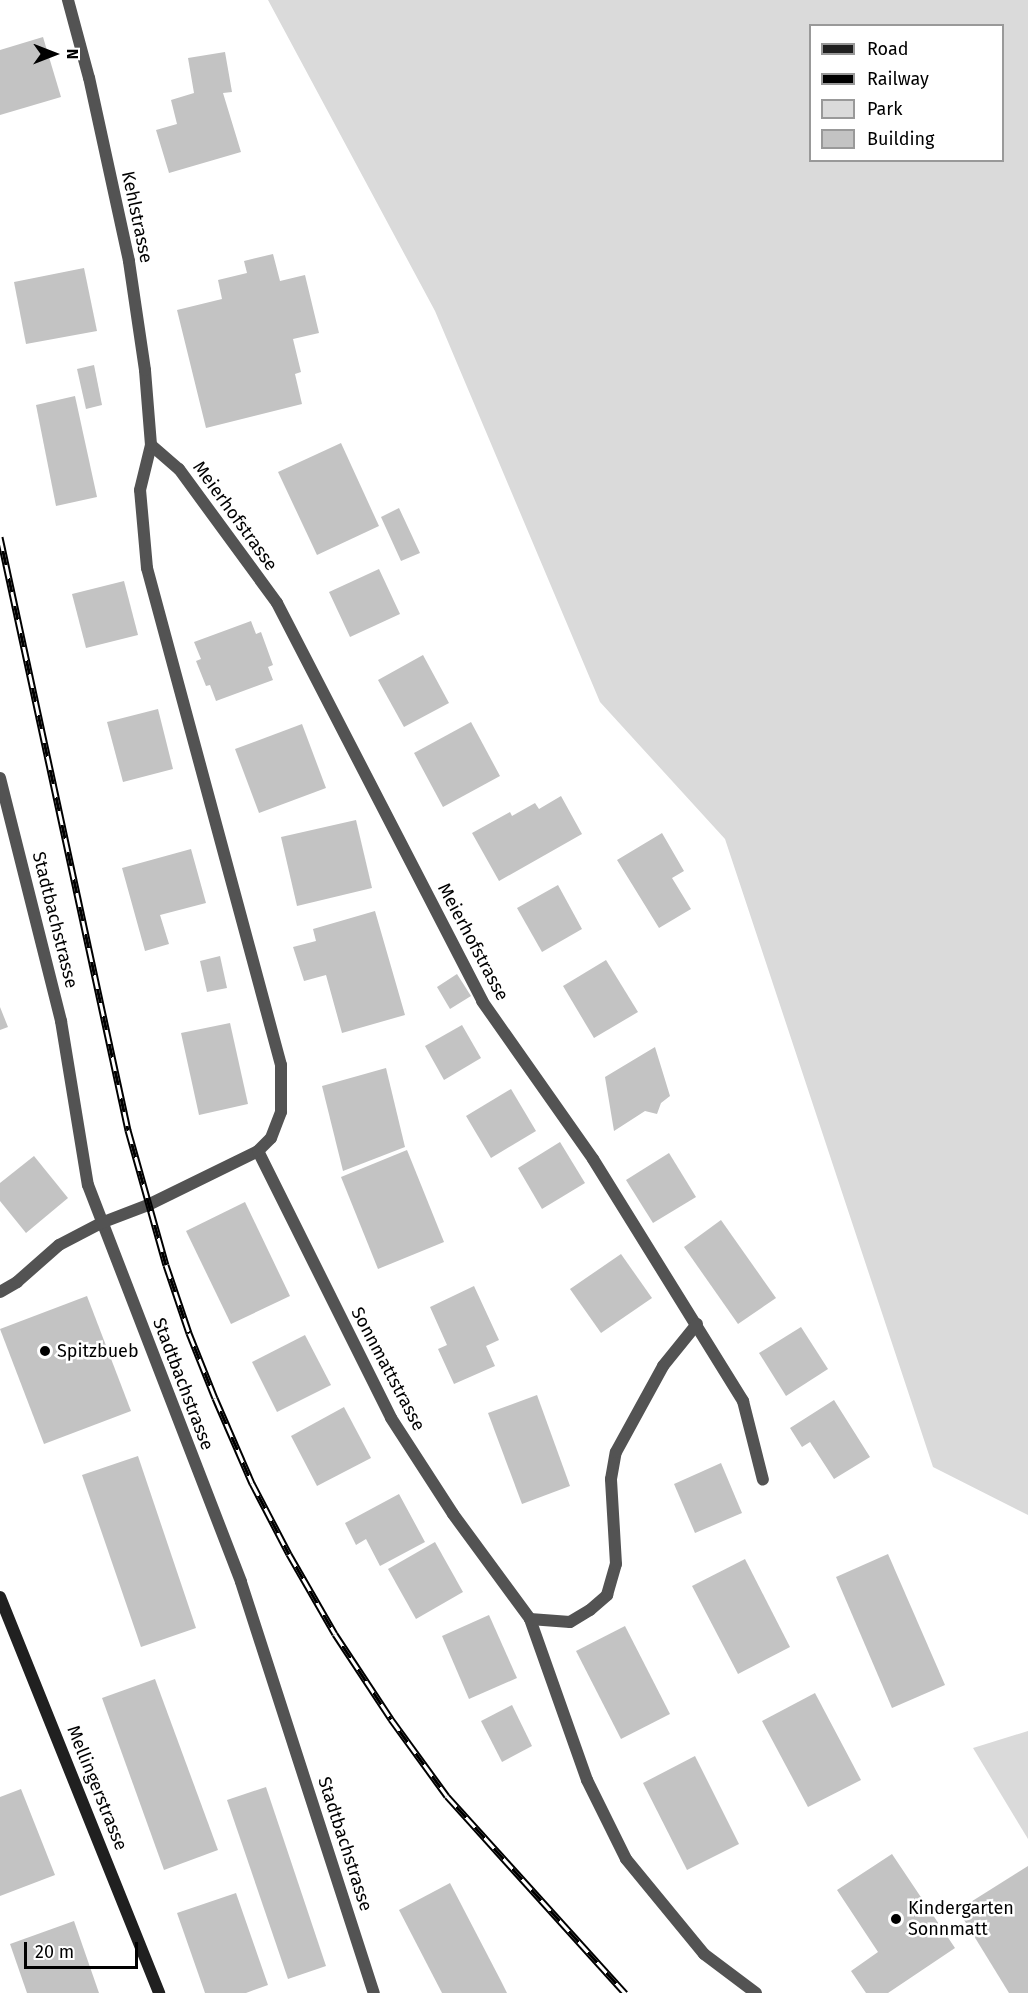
<!DOCTYPE html>
<html>
<head>
<meta charset="utf-8">
<style>
	body { margin:0 }
	#map { position:relative; width:1028px; height:1993px; overflow:hidden; background:#fff; font-family:"Fira Sans",sans-serif }
	div>[style] { position:absolute }
	.green>* { inset:0; background:#dadada }
	.building>* { inset:0; background:#c3c3c3 }
	.street>* { height:12px; margin:-6px; padding:0 6px; transform-origin:6px; border-radius:6px; background:#535353 }
	.secondary>* { height:12px; margin:-6px; padding:0 6px; transform-origin:6px; border-radius:6px; background:#202020 }
	.rail>* { height:7px; margin-top:-3.5px; transform-origin:0; background:repeating-linear-gradient(90deg,#fff 0 14px,#000 0 28px); box-sizing:border-box; border-block:2px solid #000 }
	.dots>* { width:16px; height:16px; translate:-50% -50%; box-sizing:border-box; border:3px solid #fff; border-radius:50% }
	span { translate:-50% -50%; white-space:nowrap; text-align:center; line-height:1.15; -webkit-text-stroke:5px #fff; paint-order:stroke }
	.street-label { font-size:18px; color:#000 }
	.poi-label { font-size:18px; color:#000 }
	.left { translate:0 -50%; text-align:left }
	.legend { position:absolute; left:809px; top:24px; width:195px; height:138px; box-sizing:border-box; background:#fff; border:2px solid #999; margin:0; padding:8px 10px; list-style:none; font-size:18px; color:#000 }
	.legend li { display:flex; align-items:center; gap:12px; height:30px }
	.legend b { width:30px; border:2px solid #999 }
	.north { position:absolute; left:24px; top:24px; width:60px; height:60px; -webkit-text-stroke:4px #fff; paint-order:stroke; rotate:90deg; font-size:16px; font-weight:700; line-height:24px; text-align:center; color:#000 }
	.north::after { content:''; display:block; margin:auto; width:21px; height:27px; background:#000; clip-path:polygon(50% 0,100% 100%,50% 72%,0 100%) }
	.scale { position:absolute; left:24px; top:1942px; width:114px; height:27px; box-sizing:border-box; border:3px solid #000; border-top:0; padding-left:8px; font-size:18px; line-height:21px; white-space:nowrap; color:#000; -webkit-text-stroke:4px #fff; paint-order:stroke }
</style>
</head>
<body>
<div id="map">
	<div class="green">
		<div style="clip-path:polygon(evenodd,268px 0,1028px 0,1028px 1515px,933px 1467px,725px 839px,600px 702px,435px 311px,268px 0,810px 26px,1002px 26px,1002px 160px,810px 160px,810px 26px)"></div>
		<div style="clip-path:polygon(1028px 1731px,1028px 1839px,973px 1748px)"></div>
	</div>
	<div class="building">
		<div style="clip-path:polygon(43px 37px,61px 97px,0 115px,0 50px)"></div>
		<div style="clip-path:polygon(225px 52px,232px 92px,223px 93px,241px 152px,169px 173px,156px 130px,177px 124px,171px 100px,194px 93px,188px 58px)"></div>
		<div style="clip-path:polygon(273px 254px,280px 281px,305px 275px,319px 333px,293px 339px,301px 372px,295px 374px,302px 404px,206px 428px,177px 310px,222px 299px,218px 280px,247px 273px,244px 261px)"></div>
		<div style="clip-path:polygon(84px 268px,97px 331px,26px 344px,14px 282px)"></div>
		<div style="clip-path:polygon(94px 365px,102px 405px,86px 409px,77px 369px)"></div>
		<div style="clip-path:polygon(75px 396px,97px 497px,56px 506px,36px 405px)"></div>
		<div style="clip-path:polygon(341px 443px,379px 526px,317px 555px,278px 472px)"></div>
		<div style="clip-path:polygon(399px 508px,420px 553px,401px 561px,381px 517px)"></div>
		<div style="clip-path:polygon(379px 569px,400px 614px,350px 637px,329px 592px)"></div>
		<div style="clip-path:polygon(124px 581px,138px 635px,86px 648px,72px 594px)"></div>
		<div style="clip-path:polygon(251px 621px,256px 634px,261px 632px,273px 665px,268px 667px,273px 680px,216px 701px,210px 685px,206px 686px,196px 661px,201px 659px,194px 642px)"></div>
		<div style="clip-path:polygon(423px 655px,449px 703px,404px 727px,378px 680px)"></div>
		<div style="clip-path:polygon(158px 709px,173px 769px,123px 782px,107px 722px)"></div>
		<div style="clip-path:polygon(471px 722px,500px 776px,443px 807px,414px 753px)"></div>
		<div style="clip-path:polygon(302px 724px,326px 788px,259px 813px,235px 749px)"></div>
		<div style="clip-path:polygon(561px 796px,582px 834px,499px 881px,472px 833px,510px 812px,512px 816px,535px 803px,539px 809px)"></div>
		<div style="clip-path:polygon(356px 820px,372px 888px,297px 906px,281px 837px)"></div>
		<div style="clip-path:polygon(662px 833px,684px 871px,672px 878px,691px 909px,659px 928px,617px 860px)"></div>
		<div style="clip-path:polygon(191px 849px,206px 903px,160px 915px,169px 944px,145px 951px,122px 868px)"></div>
		<div style="clip-path:polygon(558px 885px,582px 929px,542px 952px,517px 908px)"></div>
		<div style="clip-path:polygon(375px 911px,405px 1015px,342px 1033px,326px 975px,304px 981px,293px 947px,316px 941px,313px 929px)"></div>
		<div style="clip-path:polygon(220px 956px,227px 988px,207px 992px,200px 961px)"></div>
		<div style="clip-path:polygon(606px 960px,638px 1012px,594px 1038px,563px 986px)"></div>
		<div style="clip-path:polygon(457px 974px,471px 996px,450px 1009px,437px 987px)"></div>
		<div style="clip-path:polygon(0 1007px,8px 1027px,0 1030px)"></div>
		<div style="clip-path:polygon(230px 1023px,248px 1104px,199px 1115px,181px 1033px)"></div>
		<div style="clip-path:polygon(462px 1025px,481px 1058px,444px 1080px,425px 1046px)"></div>
		<div style="clip-path:polygon(655px 1047px,670px 1096px,661px 1103px,657px 1114px,645px 1111px,614px 1131px,605px 1077px)"></div>
		<div style="clip-path:polygon(386px 1068px,405px 1147px,343px 1171px,322px 1086px)"></div>
		<div style="clip-path:polygon(511px 1089px,536px 1131px,491px 1158px,466px 1116px)"></div>
		<div style="clip-path:polygon(560px 1142px,585px 1183px,542px 1209px,518px 1168px)"></div>
		<div style="clip-path:polygon(407px 1150px,444px 1242px,378px 1269px,341px 1177px)"></div>
		<div style="clip-path:polygon(669px 1153px,696px 1197px,653px 1223px,626px 1180px)"></div>
		<div style="clip-path:polygon(34px 1156px,68px 1198px,26px 1233px,0 1201px,0 1183px)"></div>
		<div style="clip-path:polygon(245px 1202px,290px 1296px,231px 1324px,186px 1231px)"></div>
		<div style="clip-path:polygon(721px 1220px,776px 1298px,738px 1324px,684px 1247px)"></div>
		<div style="clip-path:polygon(621px 1254px,652px 1298px,601px 1333px,570px 1289px)"></div>
		<div style="clip-path:polygon(474px 1286px,499px 1340px,486px 1346px,495px 1366px,454px 1384px,438px 1349px,447px 1345px,430px 1307px)"></div>
		<div style="clip-path:polygon(87px 1296px,131px 1411px,44px 1444px,0 1329px)"></div>
		<div style="clip-path:polygon(801px 1327px,828px 1369px,786px 1396px,759px 1353px)"></div>
		<div style="clip-path:polygon(305px 1335px,331px 1385px,277px 1412px,252px 1362px)"></div>
		<div style="clip-path:polygon(537px 1395px,570px 1486px,522px 1504px,488px 1413px)"></div>
		<div style="clip-path:polygon(834px 1400px,870px 1457px,834px 1479px,810px 1442px,802px 1447px,790px 1428px)"></div>
		<div style="clip-path:polygon(344px 1407px,371px 1458px,317px 1486px,291px 1436px)"></div>
		<div style="clip-path:polygon(138px 1456px,196px 1628px,141px 1647px,82px 1475px)"></div>
		<div style="clip-path:polygon(721px 1463px,742px 1513px,695px 1533px,674px 1484px)"></div>
		<div style="clip-path:polygon(399px 1494px,425px 1542px,380px 1566px,366px 1539px,356px 1545px,345px 1523px)"></div>
		<div style="clip-path:polygon(435px 1542px,463px 1592px,416px 1619px,388px 1569px)"></div>
		<div style="clip-path:polygon(888px 1554px,945px 1685px,892px 1708px,836px 1577px)"></div>
		<div style="clip-path:polygon(745px 1559px,790px 1647px,738px 1674px,692px 1586px)"></div>
		<div style="clip-path:polygon(489px 1615px,517px 1678px,469px 1699px,442px 1636px)"></div>
		<div style="clip-path:polygon(625px 1626px,670px 1714px,621px 1739px,576px 1651px)"></div>
		<div style="clip-path:polygon(155px 1679px,218px 1850px,164px 1870px,102px 1698px)"></div>
		<div style="clip-path:polygon(815px 1693px,861px 1780px,808px 1807px,762px 1721px)"></div>
		<div style="clip-path:polygon(512px 1705px,532px 1746px,502px 1762px,481px 1721px)"></div>
		<div style="clip-path:polygon(695px 1756px,739px 1844px,687px 1870px,643px 1783px)"></div>
		<div style="clip-path:polygon(266px 1787px,326px 1966px,288px 1979px,227px 1800px)"></div>
		<div style="clip-path:polygon(21px 1789px,55px 1875px,0 1896px,0 1797px)"></div>
		<div style="clip-path:polygon(892px 1854px,955px 1948px,888px 1993px,866px 1993px,851px 1971px,878px 1952px,837px 1890px)"></div>
		<div style="clip-path:polygon(1028px 1866px,1028px 1993px,1009px 1993px,958px 1910px)"></div>
		<div style="clip-path:polygon(450px 1883px,501px 1981px,507px 1993px,442px 1993px,399px 1910px)"></div>
		<div style="clip-path:polygon(236px 1893px,268px 1985px,246px 1993px,205px 1993px,177px 1913px)"></div>
		<div style="clip-path:polygon(74px 1921px,99px 1993px,27px 1993px,10px 1944px)"></div>
	</div>
	<div class="street">
		<div style="left:151px;top:445px;width:37px;rotate:41deg"></div>
		<div style="left:179px;top:469px;width:166px;rotate:53.8deg"></div>
		<div style="left:277px;top:603px;width:448px;rotate:62.7deg"></div>
		<div style="left:482px;top:1001px;width:193px;rotate:54.9deg"></div>
		<div style="left:593px;top:1159px;width:285px;rotate:58.2deg"></div>
		<div style="left:743px;top:1401px;width:81px;rotate:75.8deg"></div>
		<div style="left:0;top:778px;width:251px;rotate:75.9deg"></div>
		<div style="left:61px;top:1021px;width:166px;rotate:80.7deg"></div>
		<div style="left:88px;top:1185px;width:425px;rotate:68.9deg"></div>
		<div style="left:241px;top:1582px;width:432px;rotate:72.1deg"></div>
		<div style="left:258px;top:1151px;width:298px;rotate:63.5deg"></div>
		<div style="left:391px;top:1418px;width:114px;rotate:57.1deg"></div>
		<div style="left:453px;top:1514px;width:130px;rotate:53.7deg"></div>
		<div style="left:530px;top:1619px;width:171px;rotate:70.5deg"></div>
		<div style="left:587px;top:1780px;width:88px;rotate:63.7deg"></div>
		<div style="left:626px;top:1859px;width:123px;rotate:50.6deg"></div>
		<div style="left:704px;top:1954px;width:65px;rotate:36.9deg"></div>
		<div style="left:0;top:1292px;width:20px;rotate:-30deg"></div>
		<div style="left:17px;top:1282px;width:56px;rotate:-41.4deg"></div>
		<div style="left:59px;top:1245px;width:47px;rotate:-27.6deg"></div>
		<div style="left:101px;top:1223px;width:50px;rotate:-21deg"></div>
		<div style="left:148px;top:1205px;width:123px;rotate:-26.1deg"></div>
		<div style="left:258px;top:1151px;width:18px;rotate:-45deg"></div>
		<div style="left:271px;top:1138px;width:28px;rotate:-69deg"></div>
		<div style="left:281px;top:1112px;width:47px;rotate:-90deg"></div>
		<div style="left:281px;top:1065px;width:515px;rotate:-105.09deg"></div>
		<div style="left:147px;top:568px;width:78px;rotate:-95.1deg"></div>
		<div style="left:140px;top:490px;width:46px;rotate:-76.3deg"></div>
		<div style="left:151px;top:445px;width:75px;rotate:-94.6deg"></div>
		<div style="left:145px;top:370px;width:110px;rotate:-98.4deg"></div>
		<div style="left:129px;top:261px;width:187px;rotate:-102.3deg"></div>
		<div style="left:89px;top:78px;width:81px;rotate:-105.1deg"></div>
		<div style="left:530px;top:1619px;width:40px;rotate:4.3deg"></div>
		<div style="left:570px;top:1622px;width:23px;rotate:-31deg"></div>
		<div style="left:590px;top:1610px;width:23px;rotate:-41deg"></div>
		<div style="left:607px;top:1595px;width:32px;rotate:-74deg"></div>
		<div style="left:616px;top:1564px;width:85px;rotate:-93.4deg"></div>
		<div style="left:611px;top:1479px;width:27px;rotate:-80deg"></div>
		<div style="left:616px;top:1452px;width:98px;rotate:-61.3deg"></div>
		<div style="left:663px;top:1366px;width:54px;rotate:-51deg"></div>
	</div>
	<div class="secondary">
		<div style="left:0;top:1597px;width:427px;rotate:68.1deg"></div>
	</div>
	<div class="rail">
		<div style="left:0;top:537px;width:607px;rotate:77.82deg"></div>
		<div style="left:128px;top:1130px;width:140px;rotate:74.3deg"></div>
		<div style="left:166px;top:1265px;width:72px;rotate:71.3deg"></div>
		<div style="left:189px;top:1333px;width:70px;rotate:68.2deg"></div>
		<div style="left:215px;top:1398px;width:93px;rotate:66.5deg"></div>
		<div style="left:252px;top:1483px;width:80px;rotate:62.5deg"></div>
		<div style="left:289px;top:1554px;width:92px;rotate:60.1deg"></div>
		<div style="left:335px;top:1634px;width:102px;rotate:56.6deg"></div>
		<div style="left:391px;top:1719px;width:95px;rotate:54deg"></div>
		<div style="left:447px;top:1796px;width:266px;rotate:47.9deg"></div>
	</div>
	<div class="dots">
		<div style="left:45px;top:1351px;background:#000"></div>
		<div style="left:896px;top:1919px;background:#000"></div>
	</div>
	<div class="street-label">
		<span style="left:137px;top:217px;rotate:78deg">Kehlstrasse</span>
		<span style="left:235px;top:516px;rotate:54deg">Meierhofstrasse</span>
		<span style="left:55px;top:920px;rotate:76deg">Stadtbachstrasse</span>
		<span style="left:473px;top:942px;rotate:62deg">Meierhofstrasse</span>
		<span style="left:388px;top:1369px;rotate:62deg">Sonnmattstrasse</span>
		<span style="left:183px;top:1384px;rotate:69deg">Stadtbachstrasse</span>
		<span style="left:97px;top:1788px;rotate:68deg">Mellingerstrasse</span>
		<span style="left:345px;top:1844px;rotate:72deg">Stadtbachstrasse</span>
	</div>
	<div class="poi-label">
		<span class="left" style="left:57px;top:1351px">Spitzbueb</span>
		<span class="left" style="left:908px;top:1919px">Kindergarten<br>Sonnmatt</span>
	</div>
	<ul class="legend">
	<li><b style="height:8px;background:#202020"></b>Road</li>
	<li><b style="height:8px;background:#000"></b>Railway</li>
	<li><b style="height:16px;background:#dadada"></b>Park</li>
	<li><b style="height:16px;background:#c3c3c3"></b>Building</li>
	</ul>
	<div class="north">N</div>
	<div class="scale">20 m</div>
</div>
</body>
</html>
